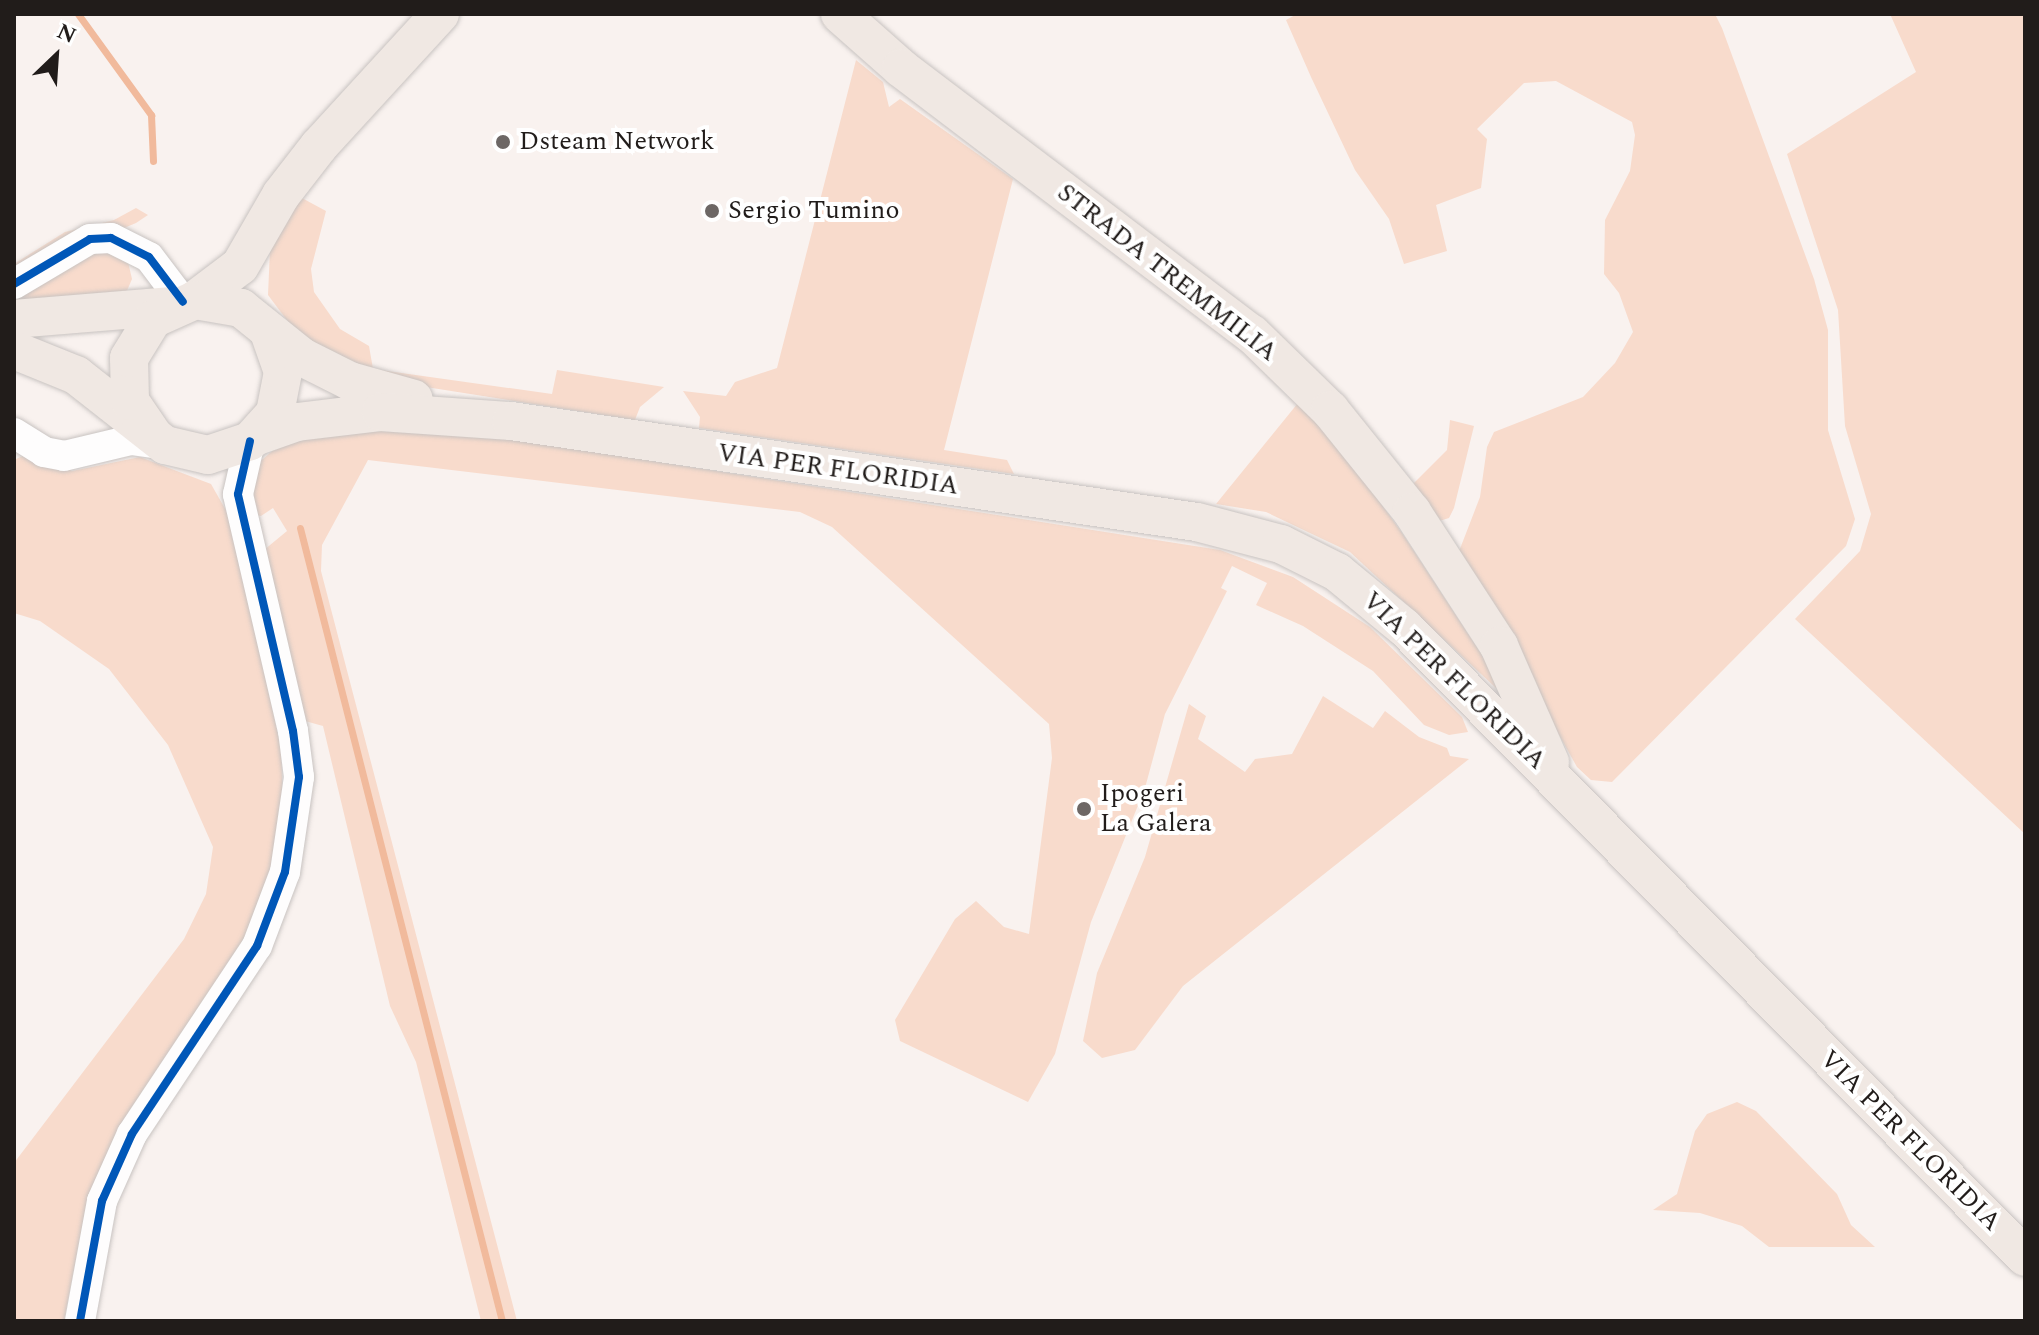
<!DOCTYPE html>
<html>
<head>
<meta charset="utf-8">
<style>
	body { margin:0 }
	#map { position:relative; width:2039px; height:1335px; overflow:hidden; background:#f9f2ef; font-family:Spectral,serif }
	div>[style] { position:absolute }
	.green>* { inset:0; background:#f8dbcc }
	.stream>* { height:7px; margin:-3.5px; padding:0 3.5px; transform-origin:3.5px; border-radius:3.5px; background:#f1ba9c }
	.roads { filter:drop-shadow(0 0 2px #c8c3c1) drop-shadow(0 0 2px #c8c3c1) }
	.minor>* { height:30px; margin:-15px; padding:0 15px; transform-origin:15px; border-radius:15px; background:#fefdfd }
	.major>* { height:38px; margin:-19px; padding:0 19px; transform-origin:19px; border-radius:19px; background:#f0e8e3 }
	.cycleway>* { height:8px; margin:-4px; padding:0 4px; transform-origin:4px; border-radius:4px; background:#0057b8 }
	.dots>* { width:22px; height:22px; translate:-50% -50%; box-sizing:border-box; border:4px solid #fff; border-radius:50% }
	span { translate:-50% -50%; white-space:nowrap; text-align:center; line-height:1.15; -webkit-text-stroke:8px #fff; paint-order:stroke }
	.poi-label { font-size:26px; color:#211c1a }
	.left { translate:0 -50%; text-align:left }
	.street-label { font-size:26px; color:#211c1a }
	.frame { position:absolute; inset:0; border:16px solid #211c1a; pointer-events:none }
	.north { position:absolute; left:16px; top:16px; width:80px; height:80px; -webkit-text-stroke:6px #fff; paint-order:stroke; rotate:25deg; font-size:22px; font-weight:700; line-height:32px; text-align:center; color:#211c1a }
	.north::after { content:''; display:block; margin:auto; width:28px; height:36px; background:#211c1a; clip-path:polygon(50% 0,100% 100%,50% 72%,0 100%) }
</style>
</head>
<body>
<div id="map">
	<div class="green">
		<div style="clip-path:polygon(1297px 14px,1715px 14px,1722px 28px,1814px 279px,1828px 330px,1828px 430px,1855px 519px,1846px 546px,1612px 782px,1591px 780px,1577px 767px,1458px 554px,1480px 497px,1487px 447px,1494px 432px,1583px 397px,1615px 363px,1633px 332px,1619px 293px,1604px 274px,1605px 220px,1630px 171px,1635px 135px,1632px 122px,1556px 81px,1524px 83px,1477px 129px,1487px 139px,1481px 188px,1436px 205px,1447px 251px,1404px 264px,1389px 219px,1355px 170px,1311px 77px,1286px 20px)"></div>
		<div style="clip-path:polygon(1890px 14px,2025px 14px,2025px 834px,1795px 619px,1860px 551px,1871px 514px,1845px 426px,1838px 310px,1787px 154px,1916px 72px)"></div>
		<div style="clip-path:polygon(856px 60px,883px 82px,889px 107px,900px 99px,1013px 179px,944px 450px,1007px 460px,1014px 474px,699px 428px,700px 417px,683px 391px,726px 396px,735px 382px,777px 368px)"></div>
		<div style="clip-path:polygon(300px 197px,326px 211px,311px 269px,314px 292px,340px 329px,369px 346px,373px 369px,552px 394px,557px 370px,664px 387px,640px 407px,635px 420px,375px 379px,295px 331px,268px 295px,270px 250px)"></div>
		<div style="clip-path:polygon(136px 208px,148px 215px,136px 223px,14px 274px,14px 264px,65px 232px,114px 220px)"></div>
		<div style="clip-path:polygon(108px 248px,128px 262px,132px 279px,126px 293px,14px 305px,14px 295px,74px 258px)"></div>
		<div style="clip-path:polygon(1298px 403px,1346px 455px,1402px 533px,1499px 681px,1496px 688px,1350px 552px,1266px 512px,1216px 504px)"></div>
		<div style="clip-path:polygon(384px 419px,1220px 550px,1293px 577px,1370px 627px,1462px 717px,1468px 732px,1449px 735px,1424px 725px,1373px 671px,1303px 626px,1256px 605px,1267px 583px,1232px 566px,1221px 588px,1227px 591px,1165px 714px,1145px 788px,1091px 922px,1055px 1054px,1028px 1102px,900px 1041px,895px 1020px,955px 919px,976px 901px,1004px 927px,1029px 934px,1052px 758px,1049px 724px,832px 527px,800px 512px,368px 460px,322px 545px,321px 571px,517px 1321px,481px 1321px,416px 1062px,390px 1006px,323px 726px,305px 721px,264px 550px,287px 531px,273px 508px,261px 516px,252px 515px,250px 498px,256px 465px,292px 434px)"></div>
		<div style="clip-path:polygon(1450px 420px,1474px 426px,1454px 508px,1449px 518px,1436px 522px,1416px 499px,1414px 483px,1447px 450px)"></div>
		<div style="clip-path:polygon(27px 454px,72px 471px,140px 457px,211px 484px,232px 521px,281px 749px,283px 806px,272px 869px,244px 942px,122px 1128px,87px 1201px,64px 1321px,14px 1321px,14px 1163px,184px 939px,206px 894px,213px 847px,168px 745px,109px 669px,40px 621px,14px 613px,14px 460px)"></div>
		<div style="clip-path:polygon(1323px 696px,1373px 728px,1385px 711px,1419px 737px,1447px 748px,1450px 756px,1469px 759px,1183px 986px,1135px 1050px,1102px 1058px,1083px 1041px,1097px 973px,1145px 857px,1189px 704px,1206px 716px,1198px 739px,1245px 772px,1255px 759px,1292px 754px)"></div>
		<div style="clip-path:polygon(1737px 1102px,1756px 1111px,1837px 1194px,1851px 1225px,1875px 1247px,1769px 1247px,1742px 1226px,1700px 1213px,1653px 1210px,1677px 1194px,1695px 1131px,1707px 1114px)"></div>
	</div>
	<div class="stream">
		<div style="left:78px;top:14px;width:125px;rotate:54.1deg"></div>
		<div style="left:151px;top:115px;width:46px;rotate:87.5deg"></div>
		<div style="left:300px;top:528px;width:818px;rotate:75.71deg"></div>
	</div>
	<div class="roads">
		<div class="minor">
			<div style="left:14px;top:284px;width:88px;rotate:-30.6deg"></div>
			<div style="left:90px;top:239px;width:21px;rotate:-3deg"></div>
			<div style="left:111px;top:238px;width:42px;rotate:26.6deg"></div>
			<div style="left:149px;top:257px;width:56px;rotate:52.9deg"></div>
			<div style="left:14px;top:433px;width:36px;rotate:32deg"></div>
			<div style="left:44px;top:452px;width:20px;rotate:11deg"></div>
			<div style="left:64px;top:456px;width:69px;rotate:-13.4deg"></div>
			<div style="left:131px;top:440px;width:34px;rotate:8deg"></div>
			<div style="left:80px;top:1321px;width:122px;rotate:-79.6deg"></div>
			<div style="left:102px;top:1201px;width:73px;rotate:-65.9deg"></div>
			<div style="left:132px;top:1134px;width:226px;rotate:-56.4deg"></div>
			<div style="left:257px;top:946px;width:79px;rotate:-69.3deg"></div>
			<div style="left:285px;top:872px;width:96px;rotate:-81.6deg"></div>
			<div style="left:299px;top:777px;width:46px;rotate:-97.4deg"></div>
			<div style="left:293px;top:731px;width:243px;rotate:-103.1deg"></div>
			<div style="left:238px;top:494px;width:54px;rotate:-77.2deg"></div>
		</div>
		<div class="major">
			<div style="left:840px;top:14px;width:81px;rotate:41.5deg"></div>
			<div style="left:901px;top:68px;width:440px;rotate:37.2deg"></div>
			<div style="left:1252px;top:334px;width:109px;rotate:44.3deg"></div>
			<div style="left:1330px;top:410px;width:131px;rotate:51.2deg"></div>
			<div style="left:1412px;top:512px;width:160px;rotate:57deg"></div>
			<div style="left:1499px;top:646px;width:127px;rotate:66.3deg"></div>
			<div style="left:195px;top:300px;width:56px;rotate:-37.1deg"></div>
			<div style="left:240px;top:266px;width:82px;rotate:-60deg"></div>
			<div style="left:281px;top:195px;width:62px;rotate:-52.2deg"></div>
			<div style="left:319px;top:146px;width:179px;rotate:-47.5deg"></div>
			<div style="left:14px;top:319px;width:159px;rotate:-4.7deg"></div>
			<div style="left:14px;top:350px;width:67px;rotate:22deg"></div>
			<div style="left:76px;top:375px;width:113px;rotate:38.2deg"></div>
			<div style="left:165px;top:445px;width:44px;rotate:13.1deg"></div>
			<div style="left:208px;top:455px;width:44px;rotate:-18.4deg"></div>
			<div style="left:250px;top:441px;width:38px;rotate:-48deg"></div>
			<div style="left:275px;top:413px;width:42px;rotate:-79deg"></div>
			<div style="left:283px;top:372px;width:42px;rotate:-109.3deg"></div>
			<div style="left:153px;top:435px;width:41px;rotate:-124.1deg"></div>
			<div style="left:130px;top:401px;width:43px;rotate:-91.3deg"></div>
			<div style="left:129px;top:358px;width:46px;rotate:-58.4deg"></div>
			<div style="left:153px;top:319px;width:46px;rotate:-24.3deg"></div>
			<div style="left:195px;top:300px;width:47px;rotate:9.9deg"></div>
			<div style="left:241px;top:308px;width:78px;rotate:38.8deg"></div>
			<div style="left:302px;top:357px;width:54px;rotate:26.6deg"></div>
			<div style="left:350px;top:381px;width:66px;rotate:15.7deg"></div>
			<div style="left:257px;top:436px;width:42px;rotate:-19.3deg"></div>
			<div style="left:297px;top:422px;width:85px;rotate:-6.8deg"></div>
			<div style="left:381px;top:412px;width:130px;rotate:4deg"></div>
			<div style="left:511px;top:421px;width:693px;rotate:8.38deg"></div>
			<div style="left:1197px;top:522px;width:87px;rotate:14.7deg"></div>
			<div style="left:1281px;top:544px;width:63px;rotate:26.6deg"></div>
			<div style="left:1337px;top:572px;width:88px;rotate:39.5deg"></div>
			<div style="left:1405px;top:628px;width:883px;rotate:45.41deg"></div>
		</div>
	</div>
	<div class="cycleway">
		<div style="left:14px;top:284px;width:88px;rotate:-30.6deg"></div>
		<div style="left:90px;top:239px;width:21px;rotate:-3deg"></div>
		<div style="left:111px;top:238px;width:42px;rotate:26.6deg"></div>
		<div style="left:149px;top:257px;width:56px;rotate:52.9deg"></div>
		<div style="left:80px;top:1321px;width:122px;rotate:-79.6deg"></div>
		<div style="left:102px;top:1201px;width:73px;rotate:-65.9deg"></div>
		<div style="left:132px;top:1134px;width:226px;rotate:-56.4deg"></div>
		<div style="left:257px;top:946px;width:79px;rotate:-69.3deg"></div>
		<div style="left:285px;top:872px;width:96px;rotate:-81.6deg"></div>
		<div style="left:299px;top:777px;width:46px;rotate:-97.4deg"></div>
		<div style="left:293px;top:731px;width:243px;rotate:-103.1deg"></div>
		<div style="left:238px;top:494px;width:54px;rotate:-77.2deg"></div>
	</div>
	<div class="dots">
		<div style="left:503px;top:142px;background:#6d6765"></div>
		<div style="left:712px;top:211px;background:#6d6765"></div>
		<div style="left:1084px;top:809px;background:#6d6765"></div>
	</div>
	<div class="poi-label">
		<span class="left" style="left:519px;top:142px">Dsteam Network</span>
		<span class="left" style="left:728px;top:211px">Sergio Tumino</span>
		<span class="left" style="left:1100px;top:809px">Ipogeri<br>La Galera</span>
	</div>
	<div class="street-label">
		<span style="left:1167px;top:273px;rotate:38deg">STRADA TREMMILIA</span>
		<span style="left:838px;top:470px;rotate:8deg">VIA PER FLORIDIA</span>
		<span style="left:1454px;top:681px;rotate:44deg">VIA PER FLORIDIA</span>
		<span style="left:1910px;top:1141px;rotate:45deg">VIA PER FLORIDIA</span>
	</div>
	<div class="frame"></div>
	<div class="north">N</div>
</div>
</body>
</html>
